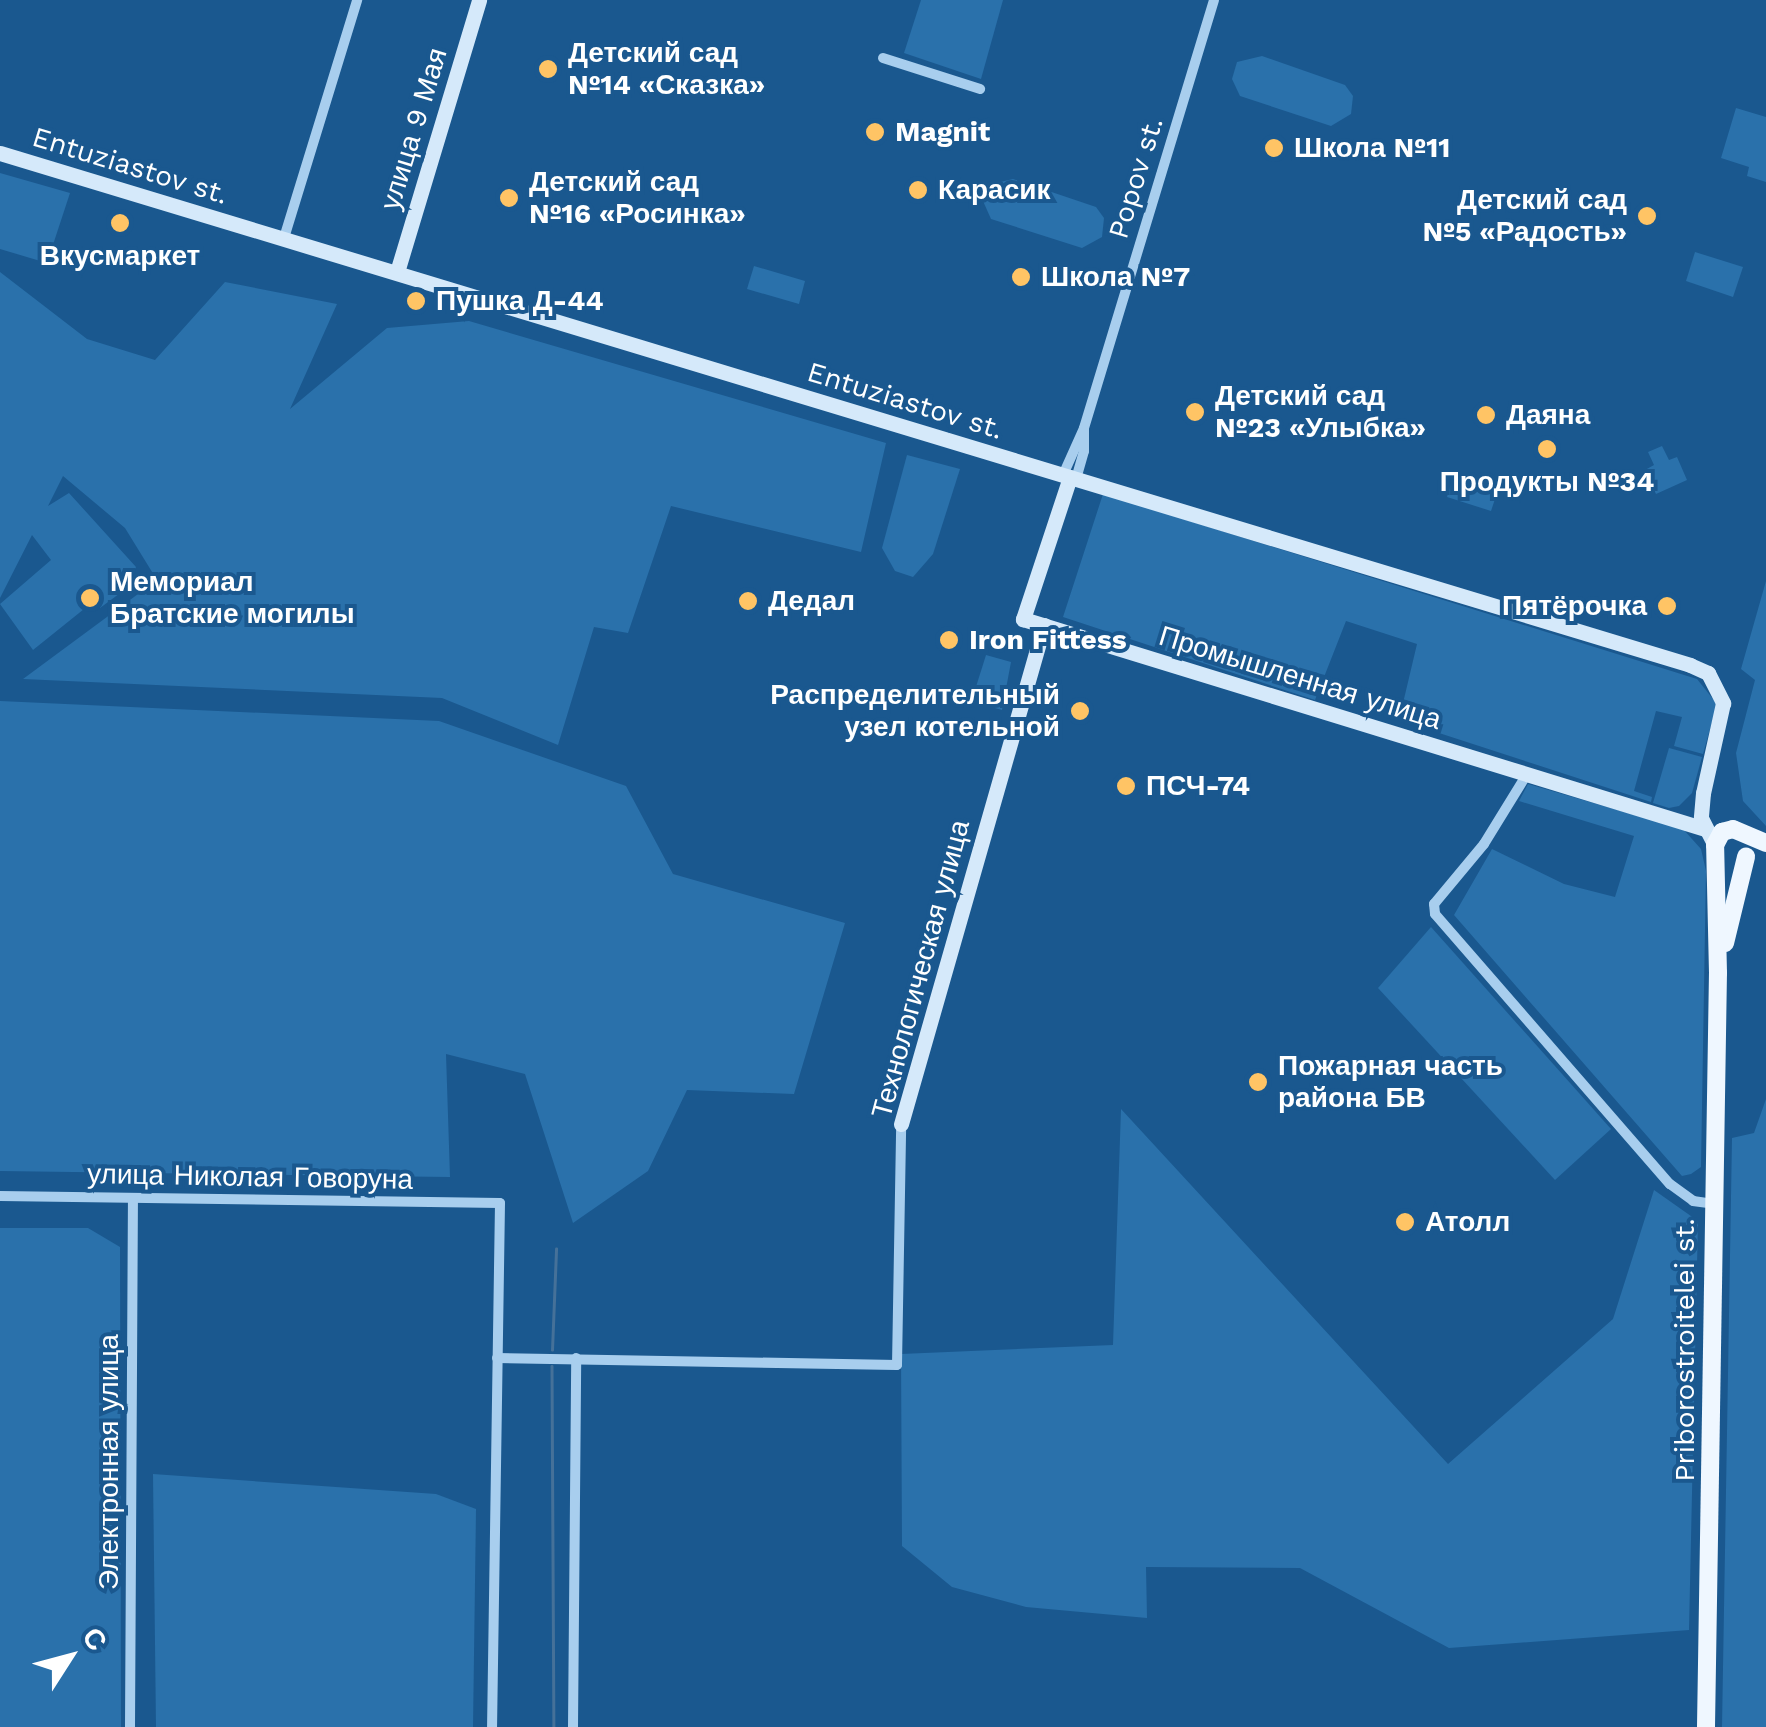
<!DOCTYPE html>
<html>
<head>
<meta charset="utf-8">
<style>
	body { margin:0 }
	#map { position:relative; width:1766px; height:1727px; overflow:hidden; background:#1a588f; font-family:"Work Sans",sans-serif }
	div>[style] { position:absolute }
	.green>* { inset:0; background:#2a71ab }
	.stream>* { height:2.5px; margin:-1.25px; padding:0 1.25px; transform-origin:1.25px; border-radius:1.25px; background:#457199 }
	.street>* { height:10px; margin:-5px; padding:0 5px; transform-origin:5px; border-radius:5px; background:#a8ceee }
	.secondary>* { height:15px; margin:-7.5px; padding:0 7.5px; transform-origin:7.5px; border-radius:7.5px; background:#d5e9fa }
	.primary>* { height:18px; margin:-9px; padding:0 9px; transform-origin:9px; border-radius:9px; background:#eff7ff }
	.dots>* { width:28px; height:28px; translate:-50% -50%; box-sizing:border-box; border:5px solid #1a588f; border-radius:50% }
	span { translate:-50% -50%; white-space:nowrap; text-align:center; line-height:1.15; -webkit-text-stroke:8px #1a588f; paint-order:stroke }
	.poi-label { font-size:28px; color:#fff; font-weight:700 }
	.left { translate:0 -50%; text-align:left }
	.right { translate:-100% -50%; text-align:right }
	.street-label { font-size:28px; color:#fff }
	.north { position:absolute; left:20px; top:1607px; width:100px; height:100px; -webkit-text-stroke:8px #1a588f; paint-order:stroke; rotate:54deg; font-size:28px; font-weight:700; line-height:40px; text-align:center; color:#fff }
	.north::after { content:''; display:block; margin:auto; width:35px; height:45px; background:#fff; clip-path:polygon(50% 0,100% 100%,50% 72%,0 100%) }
</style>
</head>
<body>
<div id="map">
	<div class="green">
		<div style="clip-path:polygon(921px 0,1003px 0,981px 79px,904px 53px)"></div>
		<div style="clip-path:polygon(1262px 56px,1345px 85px,1353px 96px,1351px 114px,1331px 126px,1240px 96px,1232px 79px,1237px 62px)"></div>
		<div style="clip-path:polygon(1736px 108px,1766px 117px,1766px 182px,1747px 176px,1749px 167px,1721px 158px)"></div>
		<div style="clip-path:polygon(0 173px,70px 193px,47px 263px,0 249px)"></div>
		<div style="clip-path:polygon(1013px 179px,1096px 207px,1104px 218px,1102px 237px,1082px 248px,991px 219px,983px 201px,988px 185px)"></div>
		<div style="clip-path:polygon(1695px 252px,1743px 267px,1733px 297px,1686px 281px)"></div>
		<div style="clip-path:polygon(754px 266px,805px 281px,799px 304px,747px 289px)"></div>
		<div style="clip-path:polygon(0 272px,87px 339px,155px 360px,225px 282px,337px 304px,290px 409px,387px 328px,469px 321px,886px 443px,861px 552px,671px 506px,628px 633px,594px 627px,558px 745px,442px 698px,23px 679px,157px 580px,125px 528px,63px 476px,48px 506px,69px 493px,136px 567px,127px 588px,100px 608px,94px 601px,33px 650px,0 604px,51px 560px,32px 535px,0 598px)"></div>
		<div style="clip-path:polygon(1662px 446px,1669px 460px,1677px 457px,1687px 480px,1656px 494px,1645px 470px,1654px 465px,1648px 452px)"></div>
		<div style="clip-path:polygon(907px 455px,960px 469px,933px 554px,913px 577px,895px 571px,882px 548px)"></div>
		<div style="clip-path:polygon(1455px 470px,1500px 484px,1491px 511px,1447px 497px)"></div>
		<div style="clip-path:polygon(1103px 494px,1697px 679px,1717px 704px,1703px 754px,1674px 746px,1682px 717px,1656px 711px,1634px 791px,1652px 797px,1651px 802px,1399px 720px,1417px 644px,1346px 621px,1315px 700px,1063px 617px)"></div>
		<div style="clip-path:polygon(1766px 581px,1766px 826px,1743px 801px,1736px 753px,1755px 680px,1741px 669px)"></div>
		<div style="clip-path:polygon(986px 655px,1011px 662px,1002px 710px,981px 704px,975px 690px)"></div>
		<div style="clip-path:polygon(0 701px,439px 721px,626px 786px,673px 874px,845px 923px,794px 1094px,687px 1090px,648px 1171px,573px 1223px,525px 1074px,446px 1054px,450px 1177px,0 1171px)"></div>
		<div style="clip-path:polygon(1669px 748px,1702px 757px,1692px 793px,1679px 806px,1669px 808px,1653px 803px)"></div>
		<div style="clip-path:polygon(1528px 784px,1683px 829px,1701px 849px,1706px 871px,1701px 1167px,1691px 1174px,1682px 1176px,1454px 915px,1492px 849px,1564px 884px,1615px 897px,1634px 836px,1519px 801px)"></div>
		<div style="clip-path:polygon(1431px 927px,1611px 1129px,1555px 1180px,1378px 988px)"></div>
		<div style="clip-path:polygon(1766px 1099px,1766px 1727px,1722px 1727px,1732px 1138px,1754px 1133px)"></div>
		<div style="clip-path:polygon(1121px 1109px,1448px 1464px,1613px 1319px,1654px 1190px,1698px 1221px,1689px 1630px,1449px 1648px,1300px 1568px,1146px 1567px,1147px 1618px,1026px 1607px,952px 1587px,902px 1546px,901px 1354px,1113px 1345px)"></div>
		<div style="clip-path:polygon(0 1228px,88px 1228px,120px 1247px,121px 1727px,0 1727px)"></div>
		<div style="clip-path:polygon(153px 1474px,436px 1494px,476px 1509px,473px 1727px,156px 1727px)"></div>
	</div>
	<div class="stream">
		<div style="left:552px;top:1350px;width:101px;rotate:-87.7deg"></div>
		<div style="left:552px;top:1366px;width:361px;rotate:89.7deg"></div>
	</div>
	<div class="street">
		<div style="left:883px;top:58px;width:102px;rotate:17.7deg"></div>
		<div style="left:284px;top:238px;width:249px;rotate:-72.9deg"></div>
		<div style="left:1063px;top:475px;width:51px;rotate:-65.9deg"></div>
		<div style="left:1084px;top:428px;width:447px;rotate:-73.1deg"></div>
		<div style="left:1076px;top:479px;width:29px;rotate:-74deg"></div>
		<div style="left:1084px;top:451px;width:22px;rotate:-90deg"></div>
		<div style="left:1527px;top:774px;width:82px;rotate:121.6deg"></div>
		<div style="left:1484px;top:844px;width:78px;rotate:129.8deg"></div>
		<div style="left:1434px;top:904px;width:10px;rotate:84deg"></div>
		<div style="left:1435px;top:914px;width:358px;rotate:49deg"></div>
		<div style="left:1670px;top:1184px;width:29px;rotate:36deg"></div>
		<div style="left:1693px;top:1201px;width:21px;rotate:8deg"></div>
		<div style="left:0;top:1196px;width:500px;rotate:0.8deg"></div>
		<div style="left:500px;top:1203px;width:524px;rotate:90.87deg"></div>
		<div style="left:497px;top:1358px;width:400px;rotate:1deg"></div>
		<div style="left:897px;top:1365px;width:241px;rotate:-89deg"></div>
		<div style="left:130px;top:1727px;width:529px;rotate:-89.68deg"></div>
		<div style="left:573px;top:1727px;width:369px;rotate:-89.5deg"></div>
	</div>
	<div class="secondary">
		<div style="left:0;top:153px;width:1766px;rotate:16.85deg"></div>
		<div style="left:1690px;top:665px;width:20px;rotate:24deg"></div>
		<div style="left:1708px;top:673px;width:34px;rotate:63deg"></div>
		<div style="left:1723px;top:703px;width:92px;rotate:102.5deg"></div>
		<div style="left:1703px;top:793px;width:25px;rotate:95deg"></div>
		<div style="left:1701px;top:818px;width:30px;rotate:63deg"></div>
		<div style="left:397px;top:272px;width:284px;rotate:-73.2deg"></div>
		<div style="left:1070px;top:477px;width:150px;rotate:108.3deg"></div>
		<div style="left:1023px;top:619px;width:714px;rotate:17.11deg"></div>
		<div style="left:901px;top:1124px;width:519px;rotate:-74.01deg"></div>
	</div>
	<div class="primary">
		<div style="left:1725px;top:943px;width:89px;rotate:-76.3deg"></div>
		<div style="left:1706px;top:1727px;width:754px;rotate:-89.09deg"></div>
		<div style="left:1718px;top:973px;width:128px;rotate:-91.3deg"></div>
		<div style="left:1715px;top:845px;width:15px;rotate:-62deg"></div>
		<div style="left:1722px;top:832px;width:11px;rotate:-15deg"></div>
		<div style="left:1733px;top:829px;width:36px;rotate:23deg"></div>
	</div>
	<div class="dots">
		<div style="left:548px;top:69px;background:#ffc465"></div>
		<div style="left:875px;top:132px;background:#ffc465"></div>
		<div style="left:1274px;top:148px;background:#ffc465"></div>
		<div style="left:918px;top:190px;background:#ffc465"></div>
		<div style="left:509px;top:198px;background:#ffc465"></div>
		<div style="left:1647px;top:216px;background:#ffc465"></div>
		<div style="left:120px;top:223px;background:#ffc465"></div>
		<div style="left:1021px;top:277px;background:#ffc465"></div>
		<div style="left:416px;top:301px;background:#ffc465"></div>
		<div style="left:1195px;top:412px;background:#ffc465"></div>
		<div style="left:1486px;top:415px;background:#ffc465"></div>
		<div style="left:1547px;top:449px;background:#ffc465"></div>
		<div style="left:90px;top:598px;background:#ffc465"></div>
		<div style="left:748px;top:601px;background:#ffc465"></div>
		<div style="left:1667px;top:606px;background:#ffc465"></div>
		<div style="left:949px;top:640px;background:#ffc465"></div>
		<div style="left:1080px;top:711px;background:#ffc465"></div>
		<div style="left:1126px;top:786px;background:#ffc465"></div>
		<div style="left:1258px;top:1082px;background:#ffc465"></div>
		<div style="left:1405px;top:1222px;background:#ffc465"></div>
	</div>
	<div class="poi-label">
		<span class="left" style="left:568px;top:69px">Детский сад<br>№14 «Сказка»</span>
		<span class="left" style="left:895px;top:132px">Magnit</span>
		<span class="left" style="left:1294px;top:148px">Школа №11</span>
		<span class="left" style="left:529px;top:198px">Детский сад<br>№16 «Росинка»</span>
		<span class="left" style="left:938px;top:190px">Карасик</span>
		<span class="right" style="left:1627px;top:216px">Детский сад<br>№5 «Радость»</span>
		<span style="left:120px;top:256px">Вкусмаркет</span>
		<span class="left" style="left:1041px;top:277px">Школа №7</span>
		<span class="left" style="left:436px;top:301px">Пушка Д-44</span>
		<span class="left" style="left:1215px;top:412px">Детский сад<br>№23 «Улыбка»</span>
		<span class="left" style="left:1506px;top:415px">Даяна</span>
		<span style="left:1547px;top:482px">Продукты №34</span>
		<span class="left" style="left:110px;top:598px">Мемориал<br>Братские могилы</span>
		<span class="left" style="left:768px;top:601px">Дедал</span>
		<span class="right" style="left:1647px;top:606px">Пятёрочка</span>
		<span class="left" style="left:969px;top:640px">Iron Fittess</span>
		<span class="right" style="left:1060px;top:711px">Распределительный<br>узел котельной</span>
		<span class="left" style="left:1146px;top:786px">ПСЧ-74</span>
		<span class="left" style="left:1278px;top:1082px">Пожарная часть<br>района БВ</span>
		<span class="left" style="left:1425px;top:1222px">Атолл</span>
	</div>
	<div class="street-label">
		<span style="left:414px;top:129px;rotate:-73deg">улица 9 Мая</span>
		<span style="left:130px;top:166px;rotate:17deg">Entuziastov st.</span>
		<span style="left:1136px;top:178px;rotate:-73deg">Popov st.</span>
		<span style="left:905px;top:401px;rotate:17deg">Entuziastov st.</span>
		<span style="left:1300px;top:678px;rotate:17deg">Промышленная улица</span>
		<span style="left:921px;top:969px;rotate:-75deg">Технологическая улица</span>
		<span style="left:250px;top:1177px;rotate:1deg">улица Николая Говоруна</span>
		<span style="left:1685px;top:1350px;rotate:-90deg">Priborostroitelei st.</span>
		<span style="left:109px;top:1462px;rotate:-90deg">Электронная улица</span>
	</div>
	<div class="north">С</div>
</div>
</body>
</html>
